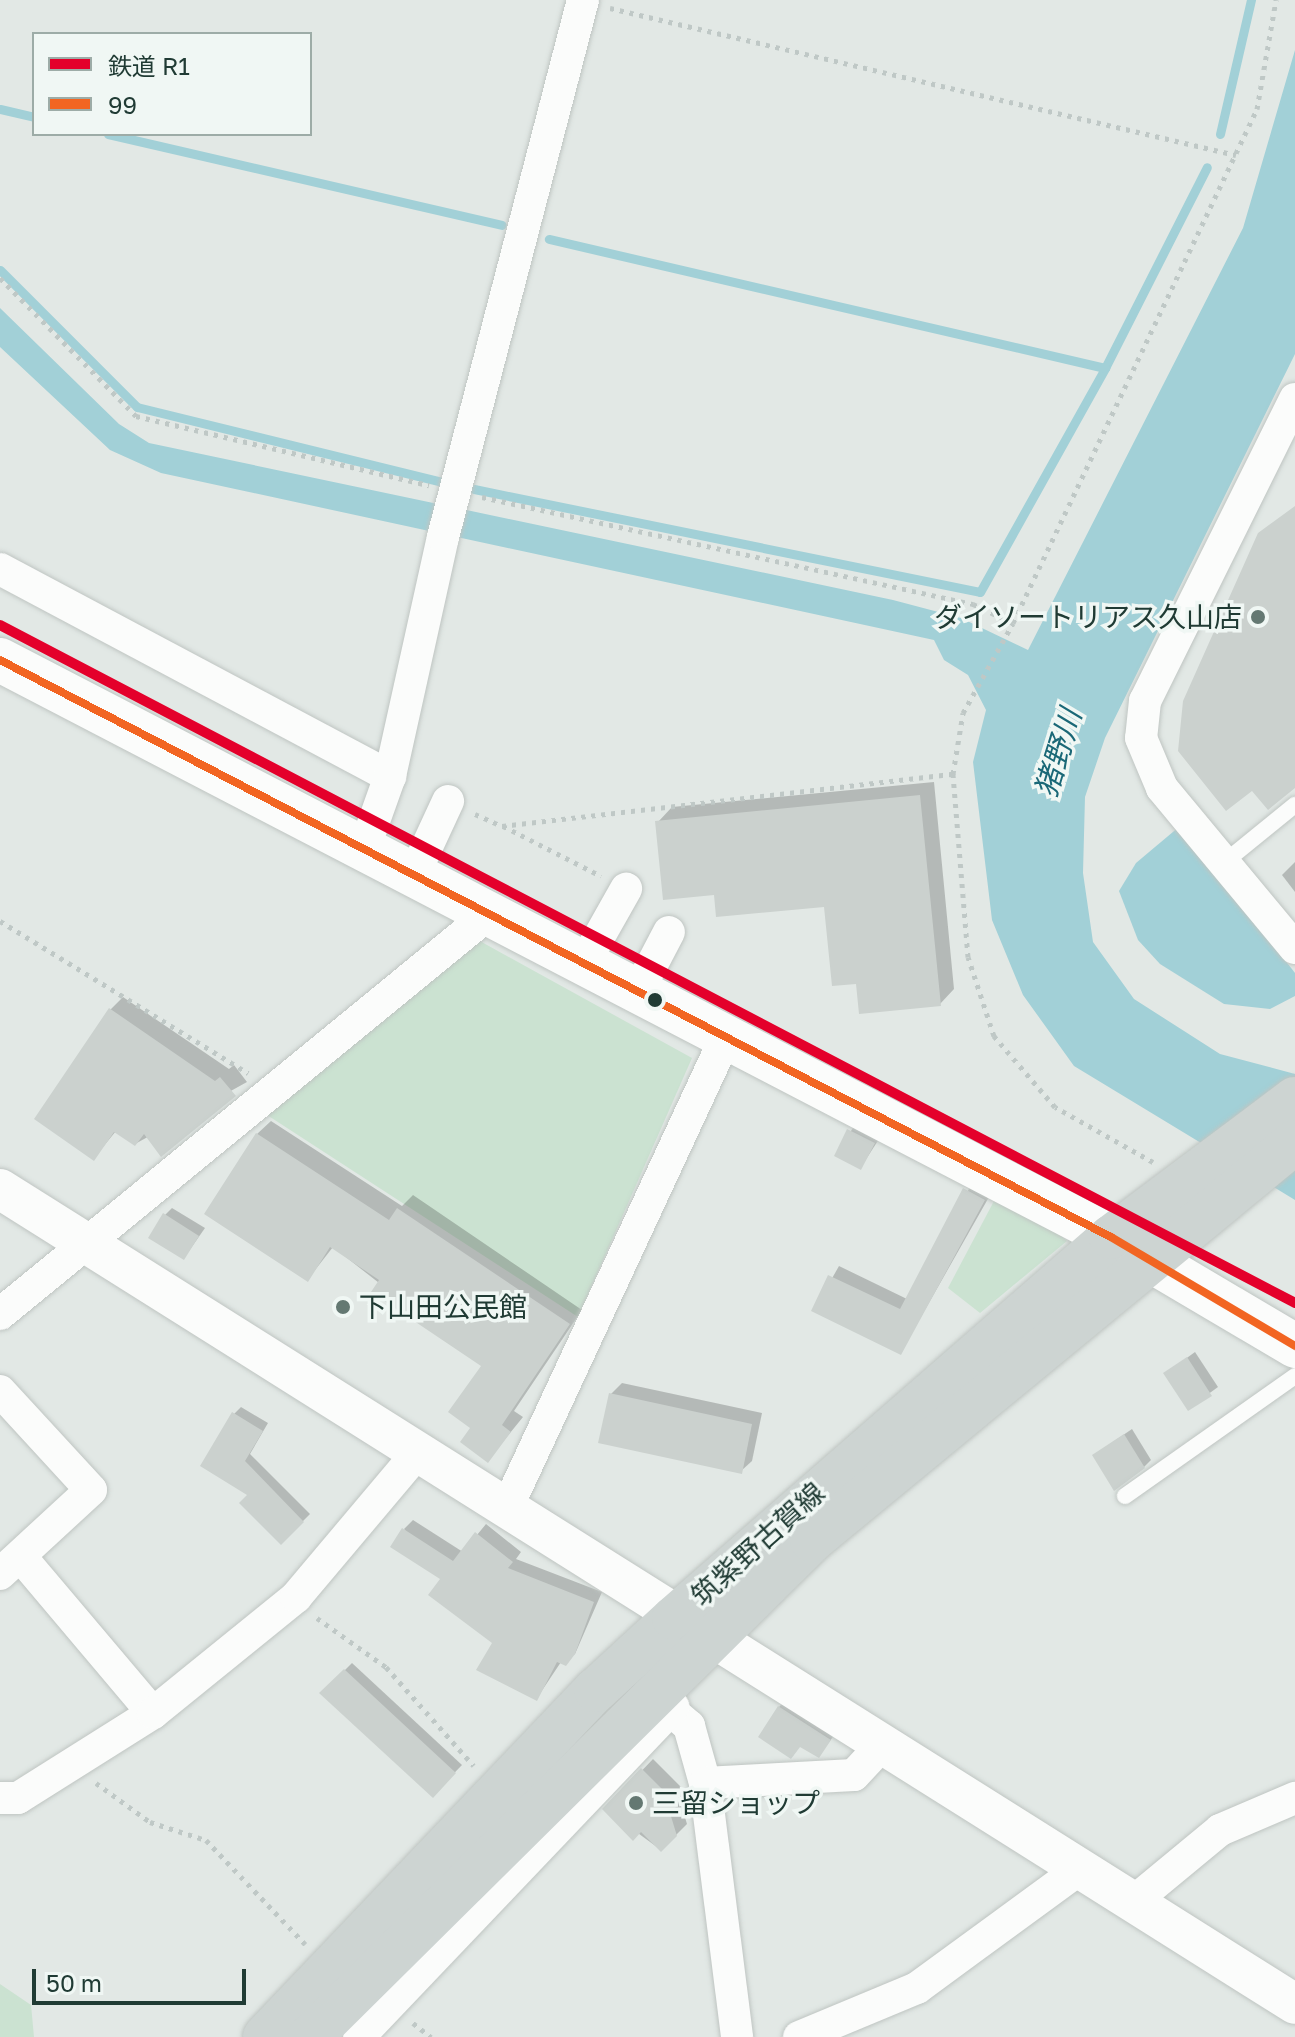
<!DOCTYPE html>
<html>
<head>
<meta charset="utf-8">
<style>
	body { margin:0 }
	#map { position:relative; width:1295px; height:2037px; overflow:hidden; background:#e2e8e5; font-family:"Golos Text","Noto Sans JP",sans-serif }
	div>[style] { position:absolute }
	.green>* { inset:0; background:#cbe2d1 }
	.water>* { inset:0; background:#a2d0d7 }
	.shadow>* { inset:0; background:#0003 }
	.stream>* { height:9px; margin:-4.5px; padding:0 4.5px; transform-origin:4.5px; border-radius:4.5px; background:#a2d0d7 }
	.building>* { inset:0; background:#cbd1ce }
	.path>* { height:5px; margin-top:-2.5px; transform-origin:0; background:repeating-linear-gradient(90deg,#bfc8c6 0 4px,transparent 0 10px) }
	.roads { filter:drop-shadow(0 0 2px #bfc5c2) drop-shadow(0 0 2px #bfc5c2) }
	.service>* { height:16px; margin:-8px; padding:0 8px; transform-origin:8px; border-radius:8px; background:#fbfcfb }
	.minor>* { height:32px; margin:-16px; padding:0 16px; transform-origin:16px; border-radius:16px; background:#fbfcfb }
	.tertiary>* { height:40px; margin:-20px; padding:0 20px; transform-origin:20px; border-radius:20px; background:#fbfcfb }
	.secondary>* { height:44px; margin:-22px; padding:0 22px; transform-origin:22px; border-radius:22px; background:#fbfcfb }
	.primary>* { height:44px; margin:-22px; padding:0 22px; transform-origin:22px; border-radius:22px; background:#cdd4d2 }
	.bus-1>* { height:8px; margin:-4px; padding:0 4px; transform-origin:4px; border-radius:4px; background:#f26522 }
	.rail-1>* { height:10px; margin:-5px; padding:0 5px; transform-origin:5px; border-radius:5px; background:#e4002b }
	.dots>* { width:22px; height:22px; translate:-50% -50%; box-sizing:border-box; border:4px solid #f0f7f4; border-radius:50% }
	span { translate:-50% -50%; white-space:nowrap; text-align:center; line-height:1.15; -webkit-text-stroke:7px #f0f7f4; paint-order:stroke }
	.poi-label { font-size:28px; color:#203b34 }
	.right { translate:-100% -50%; text-align:right }
	.left { translate:0 -50%; text-align:left }
	.street-label { font-size:28px; color:#203b34 }
	.water-label { font-size:30px; color:#1a6877; font-style:italic }
	.legend { position:absolute; left:32px; top:32px; width:280px; height:104px; box-sizing:border-box; background:#f0f7f4; border:2px solid #9daca7; margin:0; padding:10px 14px; list-style:none; font-size:24px; color:#203b34 }
	.legend li { display:flex; align-items:center; gap:16px; height:40px }
	.legend b { width:40px; border:2px solid #9daca7 }
	.scale { position:absolute; left:32px; top:1969px; width:214px; height:36px; box-sizing:border-box; border:4px solid #203b34; border-top:0; padding-left:10px; font-size:24px; line-height:28px; white-space:nowrap; color:#203b34; -webkit-text-stroke:6px #f0f7f4; paint-order:stroke }
</style>
</head>
<body>
<div id="map">
	<div class="green">
		<div style="clip-path:polygon(478px 940px,692px 1058px,578px 1317px,264px 1113px)"></div>
		<div style="clip-path:polygon(994px 1201px,1042px 1219px,1067px 1241px,980px 1313px,948px 1288px)"></div>
		<div style="clip-path:polygon(0 1984px,31px 2005px,34px 2037px,0 2037px)"></div>
	</div>
	<div class="water">
		<div style="clip-path:polygon(1295px 50px,1295px 354px,1105px 738px,1085px 797px,1083px 873px,1093px 942px,1134px 999px,1220px 1054px,1295px 1074px,1295px 1200px,1074px 1066px,1023px 995px,992px 920px,973px 762px,986px 710px,968px 675px,944px 660px,934px 640px,161px 473px,110px 450px,0 347px,0 308px,119px 424px,149px 443px,893px 600px,961px 618px,1028px 650px,1243px 228px)"></div>
		<div style="clip-path:polygon(1180px 826px,1295px 973px,1295px 996px,1270px 1009px,1224px 1004px,1160px 964px,1138px 940px,1119px 891px,1136px 863px)"></div>
	</div>
	<div class="shadow">
		<div style="clip-path:polygon(934px 782px,954px 989px,940px 1004px,858px 982px,826px 904px,658px 822px,672px 807px)"></div>
		<div style="clip-path:polygon(1295px 862px,1295px 892px,1282px 875px)"></div>
		<div style="clip-path:polygon(123px 997px,229px 1069px,234px 1065px,247px 1082px,135px 1144px,116px 1131px,94px 1158px,110px 1010px)"></div>
		<div style="clip-path:polygon(271px 1121px,402px 1206px,413px 1195px,582px 1310px,514px 1411px,523px 1417px,488px 1460px,473px 1428px,484px 1365px,333px 1247px,308px 1279px,257px 1134px)"></div>
		<div style="clip-path:polygon(856px 1123px,881px 1136px,861px 1167px,836px 1155px)"></div>
		<div style="clip-path:polygon(974px 1180px,993px 1190px,901px 1352px,814px 1310px,839px 1266px,907px 1299px)"></div>
		<div style="clip-path:polygon(172px 1208px,205px 1228px,184px 1258px,165px 1215px)"></div>
		<div style="clip-path:polygon(1195px 1352px,1218px 1387px,1189px 1408px,1166px 1373px)"></div>
		<div style="clip-path:polygon(622px 1383px,762px 1413px,752px 1461px,741px 1471px,611px 1394px)"></div>
		<div style="clip-path:polygon(241px 1407px,268px 1423px,250px 1454px,310px 1514px,281px 1543px,250px 1495px,234px 1414px)"></div>
		<div style="clip-path:polygon(1132px 1429px,1151px 1460px,1144px 1467px,1094px 1455px)"></div>
		<div style="clip-path:polygon(413px 1520px,463px 1552px,486px 1524px,521px 1552px,516px 1559px,602px 1592px,575px 1654px,561px 1662px,537px 1698px,404px 1529px)"></div>
		<div style="clip-path:polygon(352px 1663px,462px 1765px,433px 1795px,322px 1693px)"></div>
		<div style="clip-path:polygon(786px 1700px,836px 1733px,819px 1755px,779px 1707px)"></div>
		<div style="clip-path:polygon(653px 1759px,687px 1793px,680px 1801px,687px 1824px,661px 1850px,605px 1809px)"></div>
	</div>
	<div class="stream">
		<div style="left:0;top:109px;width:35px;rotate:13deg"></div>
		<div style="left:108px;top:134px;width:404px;rotate:13deg"></div>
		<div style="left:1220px;top:134px;width:138px;rotate:-77deg"></div>
		<div style="left:0;top:270px;width:194px;rotate:45deg"></div>
		<div style="left:137px;top:407px;width:318px;rotate:13.8deg"></div>
		<div style="left:1105px;top:368px;width:225px;rotate:-63.1deg"></div>
		<div style="left:474px;top:489px;width:516px;rotate:11.51deg"></div>
		<div style="left:980px;top:592px;width:257px;rotate:-60.8deg"></div>
		<div style="left:1105px;top:368px;width:571px;rotate:-166.94deg"></div>
	</div>
	<div class="building">
		<div style="clip-path:polygon(1295px 506px,1295px 788px,1268px 810px,1252px 791px,1226px 811px,1178px 751px,1183px 701px,1258px 533px)"></div>
		<div style="clip-path:polygon(920px 795px,941px 1006px,859px 1014px,856px 984px,832px 986px,824px 907px,716px 917px,714px 895px,663px 900px,655px 821px)"></div>
		<div style="clip-path:polygon(109px 1008px,215px 1081px,220px 1077px,236px 1096px,161px 1157px,144px 1134px,135px 1146px,114px 1132px,94px 1161px,34px 1119px)"></div>
		<div style="clip-path:polygon(847px 1129px,875px 1143px,861px 1170px,834px 1156px)"></div>
		<div style="clip-path:polygon(256px 1133px,389px 1220px,397px 1208px,570px 1324px,502px 1425px,511px 1432px,488px 1463px,460px 1442px,470px 1428px,448px 1412px,481px 1366px,371px 1292px,379px 1280px,330px 1247px,308px 1282px,204px 1214px)"></div>
		<div style="clip-path:polygon(963px 1188px,985px 1200px,901px 1355px,811px 1311px,828px 1275px,900px 1309px)"></div>
		<div style="clip-path:polygon(163px 1213px,199px 1236px,184px 1260px,148px 1238px)"></div>
		<div style="clip-path:polygon(1187px 1357px,1212px 1396px,1188px 1411px,1163px 1373px)"></div>
		<div style="clip-path:polygon(609px 1393px,752px 1424px,742px 1474px,598px 1443px)"></div>
		<div style="clip-path:polygon(232px 1412px,263px 1431px,245px 1461px,304px 1522px,281px 1545px,239px 1503px,247px 1495px,200px 1466px)"></div>
		<div style="clip-path:polygon(1124px 1434px,1145px 1468px,1114px 1491px,1092px 1455px)"></div>
		<div style="clip-path:polygon(402px 1528px,453px 1561px,475px 1532px,513px 1562px,508px 1568px,594px 1602px,575px 1654px,566px 1666px,557px 1662px,537px 1701px,476px 1670px,492px 1643px,428px 1595px,440px 1579px,390px 1547px)"></div>
		<div style="clip-path:polygon(344px 1669px,456px 1773px,433px 1798px,319px 1693px)"></div>
		<div style="clip-path:polygon(778px 1706px,831px 1740px,819px 1758px,800px 1747px,791px 1759px,758px 1737px)"></div>
		<div style="clip-path:polygon(641px 1768px,678px 1805px,670px 1813px,677px 1836px,661px 1852px,641px 1832px,633px 1841px,602px 1809px)"></div>
	</div>
	<div class="path">
		<div style="left:610px;top:8px;width:643px;rotate:13.22deg"></div>
		<div style="left:0;top:278px;width:194px;rotate:45.4deg"></div>
		<div style="left:136px;top:416px;width:301px;rotate:13.3deg"></div>
		<div style="left:482px;top:497px;width:503px;rotate:12.29deg"></div>
		<div style="left:973px;top:604px;width:44px;rotate:25.4deg"></div>
		<div style="left:475px;top:814px;width:30px;rotate:24deg"></div>
		<div style="left:502px;top:826px;width:454px;rotate:-6.6deg"></div>
		<div style="left:503px;top:826px;width:110px;rotate:27deg"></div>
		<div style="left:0;top:921px;width:291px;rotate:31.5deg"></div>
		<div style="left:1153px;top:1162px;width:112px;rotate:-150.7deg"></div>
		<div style="left:1055px;top:1107px;width:94px;rotate:-130.7deg"></div>
		<div style="left:994px;top:1036px;width:83px;rotate:-108.2deg"></div>
		<div style="left:968px;top:957px;width:184px;rotate:-94.7deg"></div>
		<div style="left:953px;top:774px;width:62px;rotate:-80.7deg"></div>
		<div style="left:963px;top:713px;width:103px;rotate:-60.9deg"></div>
		<div style="left:1013px;top:623px;width:569px;rotate:-64.61deg"></div>
		<div style="left:1257px;top:109px;width:111px;rotate:-80.1deg"></div>
		<div style="left:317px;top:1618px;width:85px;rotate:35.4deg"></div>
		<div style="left:386px;top:1667px;width:132px;rotate:48.4deg"></div>
		<div style="left:96px;top:1783px;width:67px;rotate:35.8deg"></div>
		<div style="left:150px;top:1822px;width:59px;rotate:17.8deg"></div>
		<div style="left:206px;top:1840px;width:144px;rotate:46.4deg"></div>
		<div style="left:413px;top:2023px;width:23px;rotate:38deg"></div>
	</div>
	<div class="roads">
		<div class="service">
			<div style="left:1226px;top:861px;width:89px;rotate:-39.1deg"></div>
			<div style="left:1125px;top:1496px;width:208px;rotate:-35.2deg"></div>
		</div>
		<div class="minor">
			<div style="left:1295px;top:399px;width:337px;rotate:116.4deg"></div>
			<div style="left:1145px;top:701px;width:37px;rotate:96deg"></div>
			<div style="left:1141px;top:738px;width:54px;rotate:67.2deg"></div>
			<div style="left:1162px;top:788px;width:208px;rotate:50.3deg"></div>
			<div style="left:0;top:569px;width:442px;rotate:28deg"></div>
			<div style="left:363px;top:852px;width:81px;rotate:-70.4deg"></div>
			<div style="left:390px;top:776px;width:245px;rotate:-77.5deg"></div>
			<div style="left:443px;top:537px;width:555px;rotate:-75.39deg"></div>
			<div style="left:412px;top:879px;width:86px;rotate:-65.2deg"></div>
			<div style="left:582px;top:967px;width:90px;rotate:-60.6deg"></div>
			<div style="left:636px;top:995px;width:71px;rotate:-62.4deg"></div>
			<div style="left:0;top:1314px;width:627px;rotate:-39.3deg"></div>
			<div style="left:0;top:1391px;width:134px;rotate:47.4deg"></div>
			<div style="left:91px;top:1490px;width:124px;rotate:137.3deg"></div>
			<div style="left:506px;top:1510px;width:517px;rotate:-65.07deg"></div>
			<div style="left:21px;top:1557px;width:204px;rotate:49.8deg"></div>
			<div style="left:655px;top:1697px;width:45px;rotate:40.5deg"></div>
			<div style="left:689px;top:1726px;width:59px;rotate:74.3deg"></div>
			<div style="left:705px;top:1783px;width:256px;rotate:82.8deg"></div>
			<div style="left:705px;top:1783px;width:149px;rotate:-3.1deg"></div>
			<div style="left:854px;top:1775px;width:40px;rotate:-47deg"></div>
			<div style="left:0;top:1798px;width:18px"></div>
			<div style="left:18px;top:1798px;width:160px;rotate:-32.2deg"></div>
			<div style="left:153px;top:1713px;width:184px;rotate:-39deg"></div>
			<div style="left:296px;top:1597px;width:189px;rotate:-49.9deg"></div>
			<div style="left:1133px;top:1902px;width:113px;rotate:-39.6deg"></div>
			<div style="left:1220px;top:1830px;width:82px;rotate:-23.1deg"></div>
			<div style="left:359px;top:2037px;width:456px;rotate:-46.4deg"></div>
			<div style="left:799px;top:2037px;width:128px;rotate:-22.6deg"></div>
			<div style="left:917px;top:1988px;width:200px;rotate:-36.2deg"></div>
		</div>
		<div class="tertiary">
			<div style="left:0;top:1189px;width:1530px;rotate:32.18deg"></div>
		</div>
		<div class="secondary">
			<div style="left:0;top:660px;width:1252px;rotate:27.45deg"></div>
			<div style="left:1111px;top:1237px;width:214px;rotate:30.6deg"></div>
		</div>
		<div class="primary">
			<div style="left:265px;top:2037px;width:480px;rotate:-46.4deg"></div>
			<div style="left:596px;top:1690px;width:106px;rotate:-42.7deg"></div>
			<div style="left:674px;top:1618px;width:580px;rotate:-41.08deg"></div>
			<div style="left:1111px;top:1237px;width:230px;rotate:-36.9deg"></div>
			<div style="left:310px;top:2037px;width:706px;rotate:-44.71deg"></div>
			<div style="left:812px;top:1540px;width:626px;rotate:-39.49deg"></div>
		</div>
	</div>
	<div class="bus-1">
		<div style="left:0;top:660px;width:1252px;rotate:27.45deg"></div>
		<div style="left:1111px;top:1237px;width:214px;rotate:30.6deg"></div>
	</div>
	<div class="rail-1">
		<div style="left:0;top:625px;width:1462px;rotate:27.63deg"></div>
	</div>
	<div class="dots">
		<div style="left:1258px;top:617px;background:#647872"></div>
		<div style="left:655px;top:1000px;background:#203b34"></div>
		<div style="left:343px;top:1307px;background:#647872"></div>
		<div style="left:636px;top:1803px;background:#647872"></div>
	</div>
	<div class="poi-label">
		<span class="right" style="left:1242px;top:617px">ダイソートリアス久山店</span>
		<span class="left" style="left:359px;top:1307px">下山田公民館</span>
		<span class="left" style="left:652px;top:1803px">三留ショップ</span>
	</div>
	<div class="street-label">
		<span style="left:758px;top:1544px;rotate:-42deg">筑紫野古賀線</span>
	</div>
	<div class="water-label">
		<span style="left:1058px;top:753px;rotate:-73deg">猪野川</span>
	</div>
	<ul class="legend">
	<li><b style="height:10px;background:#e4002b"></b>鉄道 R1</li>
	<li><b style="height:10px;background:#f26522"></b>99</li>
	</ul>
	<div class="scale">50 m</div>
</div>
</body>
</html>
